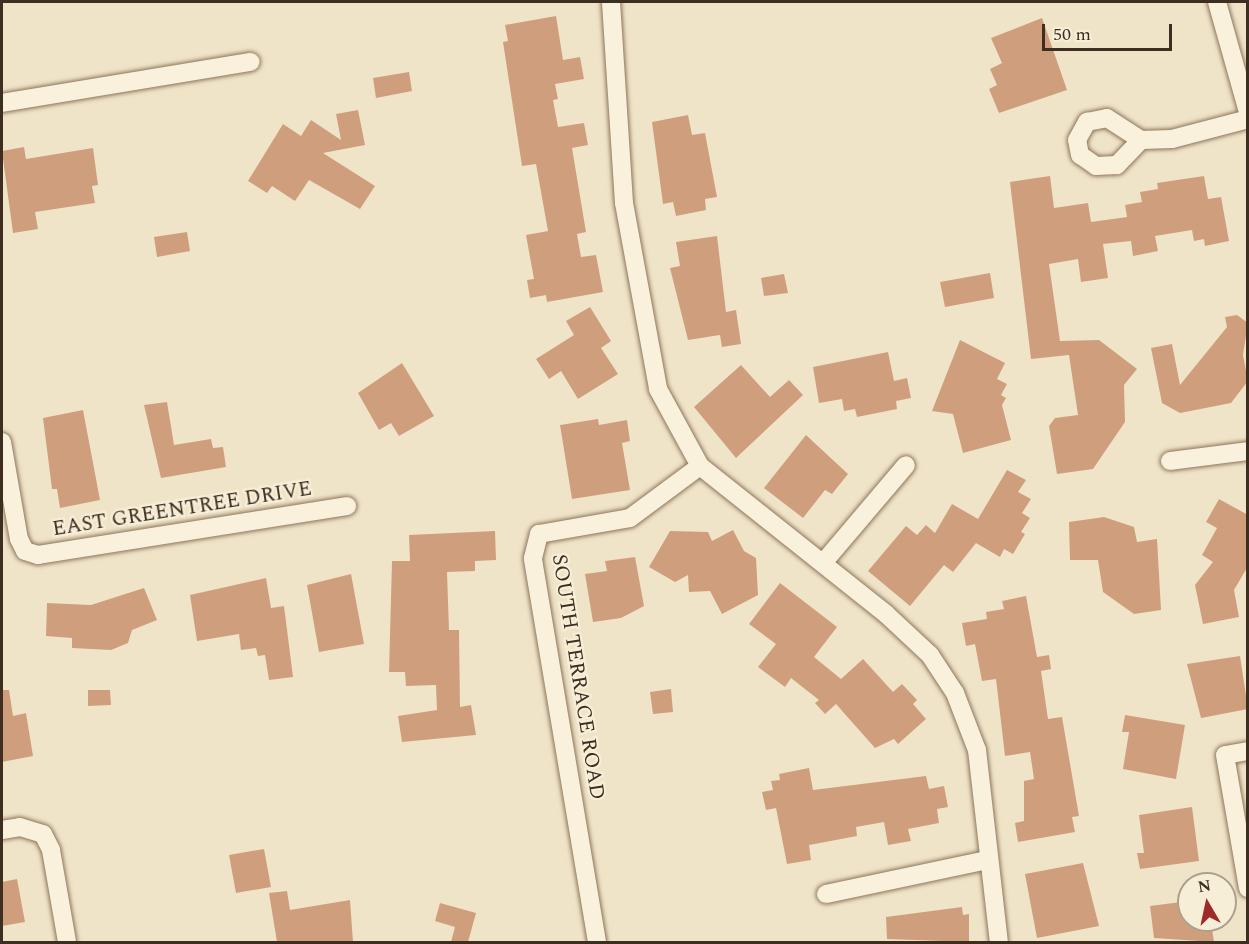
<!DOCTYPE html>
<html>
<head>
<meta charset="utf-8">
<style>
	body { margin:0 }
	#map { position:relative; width:1249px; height:944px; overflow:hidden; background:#f0e4c8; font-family:Spectral,serif }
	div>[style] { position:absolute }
	.building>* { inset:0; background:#cf9f7d }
	.roads { filter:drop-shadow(0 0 2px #8d765c) drop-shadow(0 0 2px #8d765c) }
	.minor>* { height:18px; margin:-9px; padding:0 9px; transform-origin:9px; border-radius:9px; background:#faf1dc }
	span { translate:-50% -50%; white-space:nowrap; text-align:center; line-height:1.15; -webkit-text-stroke:4.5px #f7eed8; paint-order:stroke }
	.street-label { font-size:21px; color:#3d2e20 }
	.frame { position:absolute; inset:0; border:3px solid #3d2e20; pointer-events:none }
	.north { position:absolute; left:1177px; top:872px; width:60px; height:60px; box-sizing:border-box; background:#f7eed8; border:2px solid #ada18e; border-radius:50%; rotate:351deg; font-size:16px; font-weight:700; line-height:24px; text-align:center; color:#3d2e20 }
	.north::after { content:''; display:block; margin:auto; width:21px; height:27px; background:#9e2a2b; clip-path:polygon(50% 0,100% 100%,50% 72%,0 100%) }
	.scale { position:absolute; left:1042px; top:24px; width:130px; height:27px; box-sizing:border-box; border:3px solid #3d2e20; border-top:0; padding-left:8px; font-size:18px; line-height:21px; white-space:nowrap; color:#3d2e20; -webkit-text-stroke:4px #f7eed8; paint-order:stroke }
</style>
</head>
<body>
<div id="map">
	<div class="building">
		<div style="clip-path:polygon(556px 16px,563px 60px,580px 57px,584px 79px,555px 84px,558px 99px,553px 100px,558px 127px,584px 123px,588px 145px,572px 148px,586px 232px,577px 234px,581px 257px,596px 255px,603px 292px,547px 302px,546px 295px,530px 298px,527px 280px,534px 279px,526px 235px,548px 231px,536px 164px,522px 166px,503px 42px,508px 41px,505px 25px)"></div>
		<div style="clip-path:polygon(1042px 18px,1067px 90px,999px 113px,989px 89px,997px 85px,990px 69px,1002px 63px,991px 38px)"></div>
		<div style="clip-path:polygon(409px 72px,412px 91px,376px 98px,373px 78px)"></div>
		<div style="clip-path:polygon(358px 110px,365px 145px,323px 153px,375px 186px,360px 209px,309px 180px,295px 201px,272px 186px,267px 193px,248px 181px,283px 124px,301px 136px,311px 120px,341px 140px,336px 114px)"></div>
		<div style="clip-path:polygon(688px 115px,692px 135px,705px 133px,717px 197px,705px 199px,706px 210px,676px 216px,673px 202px,663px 204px,652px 122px)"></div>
		<div style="clip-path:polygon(24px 147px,26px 159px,93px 148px,98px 185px,92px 186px,95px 203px,35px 212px,38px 229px,13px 233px,2px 151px)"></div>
		<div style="clip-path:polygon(1050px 176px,1054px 208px,1088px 203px,1091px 222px,1127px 217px,1125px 205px,1142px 202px,1140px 192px,1158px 189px,1157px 183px,1204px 176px,1208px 199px,1221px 197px,1229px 241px,1205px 246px,1204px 239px,1194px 241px,1192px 230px,1155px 236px,1158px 251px,1133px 256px,1131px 241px,1103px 244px,1108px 278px,1081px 282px,1078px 259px,1049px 264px,1060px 341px,1099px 340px,1137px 369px,1124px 385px,1125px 422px,1093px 469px,1057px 474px,1049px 426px,1055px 418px,1078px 415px,1069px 355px,1031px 359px,1010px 182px)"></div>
		<div style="clip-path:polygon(187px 232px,190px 251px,157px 257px,154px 237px)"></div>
		<div style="clip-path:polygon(717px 236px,726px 312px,736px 310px,741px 344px,722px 347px,720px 335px,688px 340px,670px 268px,680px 266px,676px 242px)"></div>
		<div style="clip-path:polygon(990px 273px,994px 298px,945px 307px,940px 282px)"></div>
		<div style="clip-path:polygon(784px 274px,788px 293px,764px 296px,761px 278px)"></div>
		<div style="clip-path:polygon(590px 307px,611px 341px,601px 348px,618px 374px,578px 399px,561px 371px,549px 379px,536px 359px,574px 335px,566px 321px)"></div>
		<div style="clip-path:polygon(1237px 315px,1248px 323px,1243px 355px,1248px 381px,1231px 403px,1180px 413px,1162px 403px,1151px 348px,1172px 344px,1180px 385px,1227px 327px,1225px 317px)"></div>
		<div style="clip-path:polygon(960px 340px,1005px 363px,997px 379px,1007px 384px,1001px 395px,1006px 398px,1002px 405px,1011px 440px,963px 453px,953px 414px,932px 411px)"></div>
		<div style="clip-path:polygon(888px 352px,894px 381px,907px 378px,911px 398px,896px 401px,897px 409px,857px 417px,855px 409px,844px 411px,842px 399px,819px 403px,813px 367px)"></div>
		<div style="clip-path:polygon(402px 363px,434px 416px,399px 436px,391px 423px,379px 430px,358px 393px)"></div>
		<div style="clip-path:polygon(741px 365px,770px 397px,789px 380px,803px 395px,736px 458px,694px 407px)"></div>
		<div style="clip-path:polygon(167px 402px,174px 445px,211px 439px,213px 448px,223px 447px,226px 467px,161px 478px,144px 405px)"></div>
		<div style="clip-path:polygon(83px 410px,100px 500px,60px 508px,57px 489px,52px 489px,43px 418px)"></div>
		<div style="clip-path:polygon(598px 419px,599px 425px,627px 420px,630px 441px,622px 443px,630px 490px,572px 499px,560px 425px)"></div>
		<div style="clip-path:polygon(806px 435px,848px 474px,832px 494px,825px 490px,803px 518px,764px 488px)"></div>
		<div style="clip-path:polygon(1007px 470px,1026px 480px,1018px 492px,1031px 499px,1022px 513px,1030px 518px,1021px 532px,1025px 534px,1013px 554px,1004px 549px,1000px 557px,976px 543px,953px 572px,944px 565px,910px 606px,868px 571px,906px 526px,917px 535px,926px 525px,935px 533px,952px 504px,978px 519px)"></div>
		<div style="clip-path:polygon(1219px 499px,1248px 515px,1248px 566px,1234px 590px,1239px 617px,1203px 624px,1195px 585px,1213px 562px,1202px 555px,1217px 528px,1206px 522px)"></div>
		<div style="clip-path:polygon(1104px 517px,1134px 527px,1137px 542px,1157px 539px,1161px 610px,1134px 614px,1103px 592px,1098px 560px,1070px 560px,1069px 522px)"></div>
		<div style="clip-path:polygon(733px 530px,744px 551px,756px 558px,758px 595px,722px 614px,710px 591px,689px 592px,688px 575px,675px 582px,649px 567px,670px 531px,708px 532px,712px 541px)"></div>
		<div style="clip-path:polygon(495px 531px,496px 560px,475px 561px,475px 571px,447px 572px,449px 630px,459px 630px,460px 707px,471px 705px,476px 735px,402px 742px,398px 716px,437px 710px,436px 685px,406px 686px,405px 672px,389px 672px,392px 561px,410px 561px,409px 535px)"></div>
		<div style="clip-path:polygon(635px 557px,644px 606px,621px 618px,593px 622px,585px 574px,607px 571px,605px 561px)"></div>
		<div style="clip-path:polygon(351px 574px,364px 644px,319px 652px,307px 585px)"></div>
		<div style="clip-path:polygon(266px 578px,271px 608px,284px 606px,293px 677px,269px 680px,265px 655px,258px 656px,256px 648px,241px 650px,239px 634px,197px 641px,190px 595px)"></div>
		<div style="clip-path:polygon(780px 583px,837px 627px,814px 657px,841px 679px,863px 659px,893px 692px,902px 684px,917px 700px,913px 704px,926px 719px,898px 744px,894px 739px,875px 748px,836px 704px,825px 714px,815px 703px,819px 700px,791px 678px,785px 687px,758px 667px,776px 644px,749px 624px)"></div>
		<div style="clip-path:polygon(144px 588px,157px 620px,132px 630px,128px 643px,111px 650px,72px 648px,72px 638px,46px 636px,47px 603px,91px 605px)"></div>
		<div style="clip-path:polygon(1026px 596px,1037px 657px,1049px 655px,1051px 669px,1041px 671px,1048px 719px,1062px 717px,1079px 816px,1072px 817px,1075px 832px,1018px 842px,1015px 823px,1024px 821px,1024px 781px,1034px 779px,1030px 752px,1005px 756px,996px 679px,982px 681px,975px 644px,966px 646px,962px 623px,987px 619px,986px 612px,1004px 609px,1002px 601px)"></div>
		<div style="clip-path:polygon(1240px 656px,1248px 709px,1201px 718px,1187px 664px)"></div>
		<div style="clip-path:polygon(671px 689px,673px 712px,653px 714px,650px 692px)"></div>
		<div style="clip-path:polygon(2px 690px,9px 690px,13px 716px,26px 713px,33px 756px,2px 762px)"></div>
		<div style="clip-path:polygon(88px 690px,110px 690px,111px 705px,88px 706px)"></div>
		<div style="clip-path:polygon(1125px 715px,1185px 725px,1176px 779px,1123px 769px,1129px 732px,1122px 732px)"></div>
		<div style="clip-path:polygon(809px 768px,813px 790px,926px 776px,929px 789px,944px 786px,948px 807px,937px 809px,939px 823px,908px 829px,911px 841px,888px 845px,884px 822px,856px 827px,857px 836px,809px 845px,811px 860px,787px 864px,776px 808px,766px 810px,762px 792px,773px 790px,771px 781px,780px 780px,779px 774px)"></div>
		<div style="clip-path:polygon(1192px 807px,1199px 861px,1140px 869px,1137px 853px,1144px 853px,1139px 815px)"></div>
		<div style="clip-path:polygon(264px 849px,271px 887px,236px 893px,229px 855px)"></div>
		<div style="clip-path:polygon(1083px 863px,1099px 926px,1037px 938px,1025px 874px)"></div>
		<div style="clip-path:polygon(17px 879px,25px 922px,2px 926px,2px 882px)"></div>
		<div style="clip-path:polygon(287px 891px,290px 910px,350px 900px,353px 942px,277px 942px,269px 893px)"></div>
		<div style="clip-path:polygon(1189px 901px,1189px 920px,1211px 922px,1214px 942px,1154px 938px,1150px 906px)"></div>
		<div style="clip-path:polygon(440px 903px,476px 913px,468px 942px,451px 942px,455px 927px,435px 921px)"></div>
		<div style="clip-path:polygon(962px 907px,963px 915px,969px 914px,969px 942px,887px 939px,886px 917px)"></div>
	</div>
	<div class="roads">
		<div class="minor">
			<div style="left:611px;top:2px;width:201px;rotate:86.3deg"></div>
			<div style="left:624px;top:203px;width:189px;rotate:79.6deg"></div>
			<div style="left:658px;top:389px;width:88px;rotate:61.4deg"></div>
			<div style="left:700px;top:466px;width:238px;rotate:38.5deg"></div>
			<div style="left:886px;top:614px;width:60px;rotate:43deg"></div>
			<div style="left:930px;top:655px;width:45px;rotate:56.7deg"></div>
			<div style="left:955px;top:693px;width:61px;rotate:68.9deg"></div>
			<div style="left:977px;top:750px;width:193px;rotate:83.5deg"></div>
			<div style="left:1217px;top:2px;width:114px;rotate:74.3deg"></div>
			<div style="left:2px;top:103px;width:252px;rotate:-9.4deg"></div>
			<div style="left:1107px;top:118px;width:40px;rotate:32.9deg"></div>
			<div style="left:1141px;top:140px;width:35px;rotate:134deg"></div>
			<div style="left:1117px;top:165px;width:21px;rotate:177deg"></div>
			<div style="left:1096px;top:166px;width:19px;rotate:-145deg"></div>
			<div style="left:1080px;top:155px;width:15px;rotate:-101deg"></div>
			<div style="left:1077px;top:140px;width:21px;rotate:-61deg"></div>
			<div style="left:1087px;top:122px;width:20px;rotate:-11deg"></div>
			<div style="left:1141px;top:140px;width:31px;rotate:-2deg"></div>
			<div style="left:1172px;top:139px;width:79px;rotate:-14.7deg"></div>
			<div style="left:2px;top:442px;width:98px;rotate:80.1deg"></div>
			<div style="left:19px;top:539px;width:13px;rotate:63deg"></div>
			<div style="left:25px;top:551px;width:14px;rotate:17deg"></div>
			<div style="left:38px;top:555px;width:313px;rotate:-9deg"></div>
			<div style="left:1170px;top:461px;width:79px;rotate:-7.3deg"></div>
			<div style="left:823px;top:563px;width:128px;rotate:-49.7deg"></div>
			<div style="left:1248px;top:751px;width:23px;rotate:170deg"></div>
			<div style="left:1225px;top:755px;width:135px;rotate:80.2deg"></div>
			<div style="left:2px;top:830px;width:18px;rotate:-9deg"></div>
			<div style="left:20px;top:827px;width:24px;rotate:17deg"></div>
			<div style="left:43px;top:834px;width:18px;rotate:63deg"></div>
			<div style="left:51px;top:850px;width:93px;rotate:80.1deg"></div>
			<div style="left:826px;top:894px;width:166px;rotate:-11.9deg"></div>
			<div style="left:597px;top:942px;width:389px;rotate:-99.5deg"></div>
			<div style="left:533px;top:558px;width:25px;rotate:-76deg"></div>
			<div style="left:539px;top:534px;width:92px;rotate:-10deg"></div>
			<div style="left:630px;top:518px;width:87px;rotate:-36.6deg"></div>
		</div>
	</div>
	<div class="street-label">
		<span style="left:182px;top:509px;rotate:-9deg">EAST GREENTREE DRIVE</span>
		<span style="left:578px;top:677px;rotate:81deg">SOUTH TERRACE ROAD</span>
	</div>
	<div class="frame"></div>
	<div class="north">N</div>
	<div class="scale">50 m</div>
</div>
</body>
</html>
